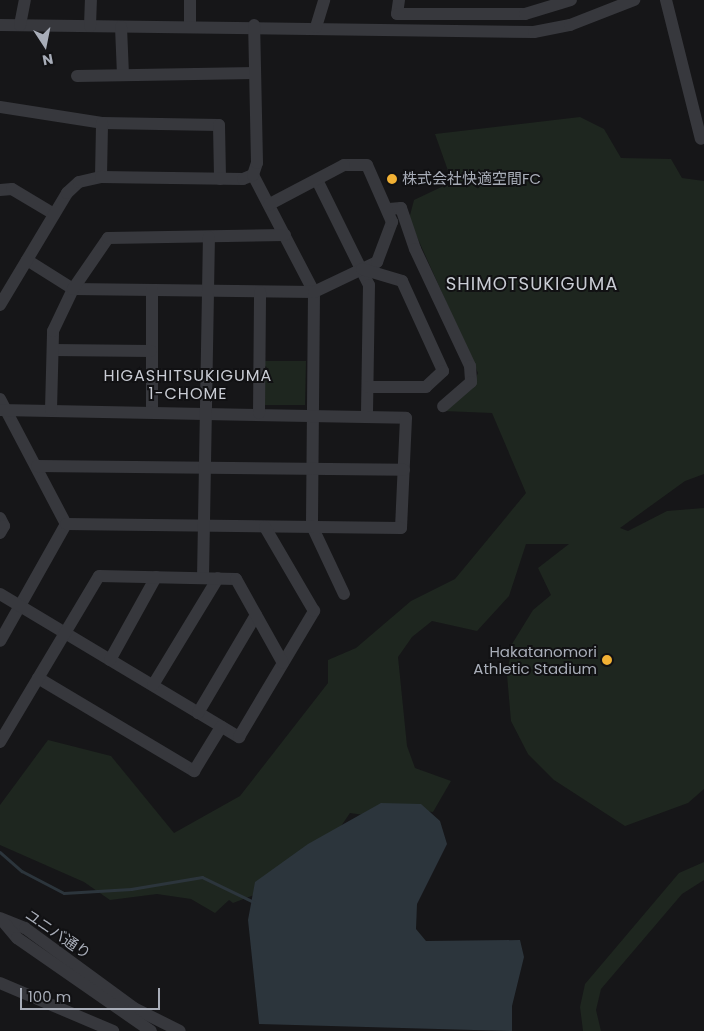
<!DOCTYPE html>
<html>
<head>
<meta charset="utf-8">
<style>
	body { margin:0 }
	#map { position:relative; width:704px; height:1031px; overflow:hidden; background:#161618; font-family:Poppins,"Noto Sans JP",sans-serif }
	div>[style] { position:absolute }
	.green>* { inset:0; background:#1e261f }
	.water>* { inset:0; background:#2c353c }
	.stream>* { height:2.5px; margin:-1.25px; padding:0 1.25px; transform-origin:1.25px; border-radius:1.25px; background:#2c353c }
	.minor>* { height:12px; margin:-6px; padding:0 6px; transform-origin:6px; border-radius:6px; background:#37383d }
	.dots>* { width:14px; height:14px; translate:-50% -50%; box-sizing:border-box; border:2px solid #111113; border-radius:50% }
	span { translate:-50% -50%; white-space:nowrap; text-align:center; line-height:1.15; -webkit-text-stroke:4px #111113; paint-order:stroke }
	.poi-label { font-size:15px; color:#a8adb8 }
	.left { translate:0 -50%; text-align:left }
	.right { translate:-100% -50%; text-align:right }
	.street-label { font-size:15px; color:#a8adb8 }
	.neighbourhood-label { font-size:16px; color:#c9ccd4; letter-spacing:1px }
	.quarter-label { font-size:18px; color:#c9ccd4; letter-spacing:1px }
	.north { position:absolute; left:20px; top:20px; width:50px; height:50px; -webkit-text-stroke:4px #111113; paint-order:stroke; rotate:169deg; font-size:14px; font-weight:700; line-height:20px; text-align:center; color:#a8adb8 }
	.north::after { content:''; display:block; margin:auto; width:18px; height:22px; background:#a8adb8; clip-path:polygon(50% 0,100% 100%,50% 72%,0 100%) }
	.scale { position:absolute; left:20px; top:988px; width:140px; height:22px; box-sizing:border-box; border:2px solid #a8adb8; border-top:0; padding-left:6px; font-size:15px; line-height:18px; white-space:nowrap; color:#a8adb8; -webkit-text-stroke:4px #111113; paint-order:stroke }
</style>
</head>
<body>
<div id="map">
	<div class="green">
		<div style="clip-path:polygon(580px 117px,604px 129px,621px 158px,671px 159px,682px 178px,704px 181px,704px 474px,685px 481px,620px 528px,628px 531px,667px 511px,704px 508px,704px 789px,688px 803px,625px 826px,554px 780px,528px 754px,511px 721px,507px 675px,512px 644px,533px 610px,551px 595px,538px 568px,569px 544px,526px 544px,509px 596px,477px 631px,432px 621px,412px 637px,398px 657px,407px 746px,415px 768px,451px 781px,433px 812px,396px 808px,371px 816px,350px 813px,328px 845px,259px 893px,233px 903px,229px 900px,215px 913px,191px 899px,157px 894px,110px 900px,84px 882px,0 845px,0 805px,48px 740px,111px 756px,174px 833px,240px 796px,328px 683px,328px 660px,356px 648px,411px 601px,455px 579px,526px 493px,492px 413px,443px 411px,473px 384px,478px 373px,409px 219px,414px 200px,452px 182px,435px 134px)"></div>
		<div style="clip-path:polygon(264px 361px,306px 361px,305px 405px,264px 405px)"></div>
		<div style="clip-path:polygon(704px 862px,704px 880px,682px 894px,601px 989px,596px 1010px,601px 1031px,583px 1031px,580px 1007px,585px 984px,679px 873px)"></div>
	</div>
	<div class="water">
		<div style="clip-path:polygon(381px 803px,421px 804px,440px 821px,447px 844px,417px 904px,416px 929px,426px 941px,520px 940px,524px 957px,512px 1006px,512px 1031px,259px 1024px,248px 920px,255px 882px,308px 844px)"></div>
	</div>
	<div class="stream">
		<div style="left:0;top:852px;width:29px;rotate:41deg"></div>
		<div style="left:22px;top:871px;width:47px;rotate:27.6deg"></div>
		<div style="left:64px;top:893px;width:67px;rotate:-3.4deg"></div>
		<div style="left:131px;top:889px;width:72px;rotate:-9.6deg"></div>
		<div style="left:202px;top:877px;width:58px;rotate:25.7deg"></div>
	</div>
	<div class="minor">
		<div style="left:190px;top:0;width:26px;rotate:90deg"></div>
		<div style="left:399px;top:0;width:14px;rotate:98deg"></div>
		<div style="left:397px;top:14px;width:128px"></div>
		<div style="left:525px;top:14px;width:48px;rotate:-16.9deg"></div>
		<div style="left:666px;top:0;width:143px;rotate:75.9deg"></div>
		<div style="left:0;top:25px;width:534px;rotate:0.75deg"></div>
		<div style="left:534px;top:32px;width:37px;rotate:-11deg"></div>
		<div style="left:570px;top:25px;width:69px;rotate:-21.3deg"></div>
		<div style="left:20px;top:25px;width:25px;rotate:-79deg"></div>
		<div style="left:90px;top:26px;width:26px;rotate:-88deg"></div>
		<div style="left:121px;top:27px;width:48px;rotate:87.6deg"></div>
		<div style="left:316px;top:27px;width:28px;rotate:-73deg"></div>
		<div style="left:77px;top:76px;width:178px;rotate:-1deg"></div>
		<div style="left:0;top:107px;width:103px;rotate:8.9deg"></div>
		<div style="left:102px;top:123px;width:117px;rotate:1deg"></div>
		<div style="left:219px;top:125px;width:54px;rotate:88.9deg"></div>
		<div style="left:253px;top:175px;width:132px;rotate:62.5deg"></div>
		<div style="left:314px;top:292px;width:234px;rotate:90.5deg"></div>
		<div style="left:312px;top:526px;width:75px;rotate:64.8deg"></div>
		<div style="left:101px;top:177px;width:54px;rotate:-88.9deg"></div>
		<div style="left:317px;top:180px;width:117px;rotate:63.7deg"></div>
		<div style="left:369px;top:285px;width:129px;rotate:90.9deg"></div>
		<div style="left:0;top:190px;width:12px;rotate:-5deg"></div>
		<div style="left:12px;top:189px;width:49px;rotate:30.8deg"></div>
		<div style="left:389px;top:209px;width:12px;rotate:-5deg"></div>
		<div style="left:401px;top:208px;width:43px;rotate:71.1deg"></div>
		<div style="left:415px;top:249px;width:129px;rotate:64.8deg"></div>
		<div style="left:470px;top:366px;width:16px;rotate:86deg"></div>
		<div style="left:471px;top:382px;width:37px;rotate:139deg"></div>
		<div style="left:27px;top:260px;width:54px;rotate:32.2deg"></div>
		<div style="left:73px;top:289px;width:241px;rotate:0.7deg"></div>
		<div style="left:314px;top:292px;width:70px;rotate:-25.5deg"></div>
		<div style="left:377px;top:262px;width:43px;rotate:-69.4deg"></div>
		<div style="left:392px;top:222px;width:62px;rotate:-113.7deg"></div>
		<div style="left:367px;top:165px;width:23px;rotate:180deg"></div>
		<div style="left:344px;top:165px;width:84px;rotate:152.2deg"></div>
		<div style="left:362px;top:269px;width:42px;rotate:16.7deg"></div>
		<div style="left:402px;top:281px;width:99px;rotate:65.5deg"></div>
		<div style="left:443px;top:371px;width:23px;rotate:137deg"></div>
		<div style="left:426px;top:387px;width:58px;rotate:180deg"></div>
		<div style="left:152px;top:290px;width:122px;rotate:90deg"></div>
		<div style="left:0;top:305px;width:131px;rotate:-59.1deg"></div>
		<div style="left:67px;top:193px;width:16px;rotate:-43deg"></div>
		<div style="left:79px;top:182px;width:23px;rotate:-13deg"></div>
		<div style="left:101px;top:177px;width:142px;rotate:0.8deg"></div>
		<div style="left:243px;top:179px;width:11px;rotate:-22deg"></div>
		<div style="left:253px;top:175px;width:13px;rotate:-72deg"></div>
		<div style="left:257px;top:163px;width:138px;rotate:-91.2deg"></div>
		<div style="left:53px;top:350px;width:98px;rotate:0.6deg"></div>
		<div style="left:0;top:399px;width:141px;rotate:62.2deg"></div>
		<div style="left:66px;top:524px;width:134px;rotate:119.4deg"></div>
		<div style="left:0;top:410px;width:406px;rotate:1.1deg"></div>
		<div style="left:406px;top:418px;width:110px;rotate:92.6deg"></div>
		<div style="left:401px;top:528px;width:335px;rotate:-179.3deg"></div>
		<div style="left:51px;top:410px;width:79px;rotate:-88.5deg"></div>
		<div style="left:53px;top:331px;width:47px;rotate:-64.5deg"></div>
		<div style="left:73px;top:289px;width:62px;rotate:-55.5deg"></div>
		<div style="left:108px;top:238px;width:177px;rotate:-1deg"></div>
		<div style="left:259px;top:413px;width:121px;rotate:-89.5deg"></div>
		<div style="left:37px;top:466px;width:367px;rotate:0.6deg"></div>
		<div style="left:0;top:518px;width:9px;rotate:63deg"></div>
		<div style="left:4px;top:526px;width:8px;rotate:120deg"></div>
		<div style="left:203px;top:578px;width:341px;rotate:-89deg"></div>
		<div style="left:0;top:594px;width:279px;rotate:30.9deg"></div>
		<div style="left:239px;top:737px;width:147px;rotate:-59.2deg"></div>
		<div style="left:314px;top:611px;width:97px;rotate:-120.3deg"></div>
		<div style="left:110px;top:660px;width:95px;rotate:-61deg"></div>
		<div style="left:38px;top:678px;width:182px;rotate:30.8deg"></div>
		<div style="left:194px;top:771px;width:52px;rotate:-58.5deg"></div>
		<div style="left:153px;top:685px;width:125px;rotate:-58.7deg"></div>
		<div style="left:198px;top:713px;width:114px;rotate:-59.4deg"></div>
		<div style="left:0;top:742px;width:193px;rotate:-59.2deg"></div>
		<div style="left:99px;top:576px;width:137px;rotate:1.3deg"></div>
		<div style="left:236px;top:579px;width:96px;rotate:60.8deg"></div>
		<div style="left:0;top:918px;width:27px;rotate:22deg"></div>
		<div style="left:25px;top:928px;width:135px;rotate:36.3deg"></div>
		<div style="left:134px;top:1008px;width:51px;rotate:26.6deg"></div>
		<div style="left:1px;top:919px;width:25px;rotate:50deg"></div>
		<div style="left:17px;top:938px;width:163px;rotate:34.8deg"></div>
		<div style="left:0;top:983px;width:123px;rotate:23deg"></div>
	</div>
	<div class="dots">
		<div style="left:392px;top:179px;background:#f2b134"></div>
		<div style="left:607px;top:660px;background:#f2b134"></div>
	</div>
	<div class="poi-label">
		<span class="left" style="left:402px;top:179px">株式会社快適空間FC</span>
		<span class="right" style="left:597px;top:660px">Hakatanomori<br>Athletic Stadium</span>
	</div>
	<div class="street-label">
		<span style="left:58px;top:934px;rotate:34deg">ユニバ通り</span>
	</div>
	<div class="neighbourhood-label">
		<span style="left:188px;top:385px">HIGASHITSUKIGUMA<br>1-CHOME</span>
	</div>
	<div class="quarter-label">
		<span style="left:532px;top:284px">SHIMOTSUKIGUMA</span>
	</div>
	<div class="north">N</div>
	<div class="scale">100 m</div>
</div>
</body>
</html>
